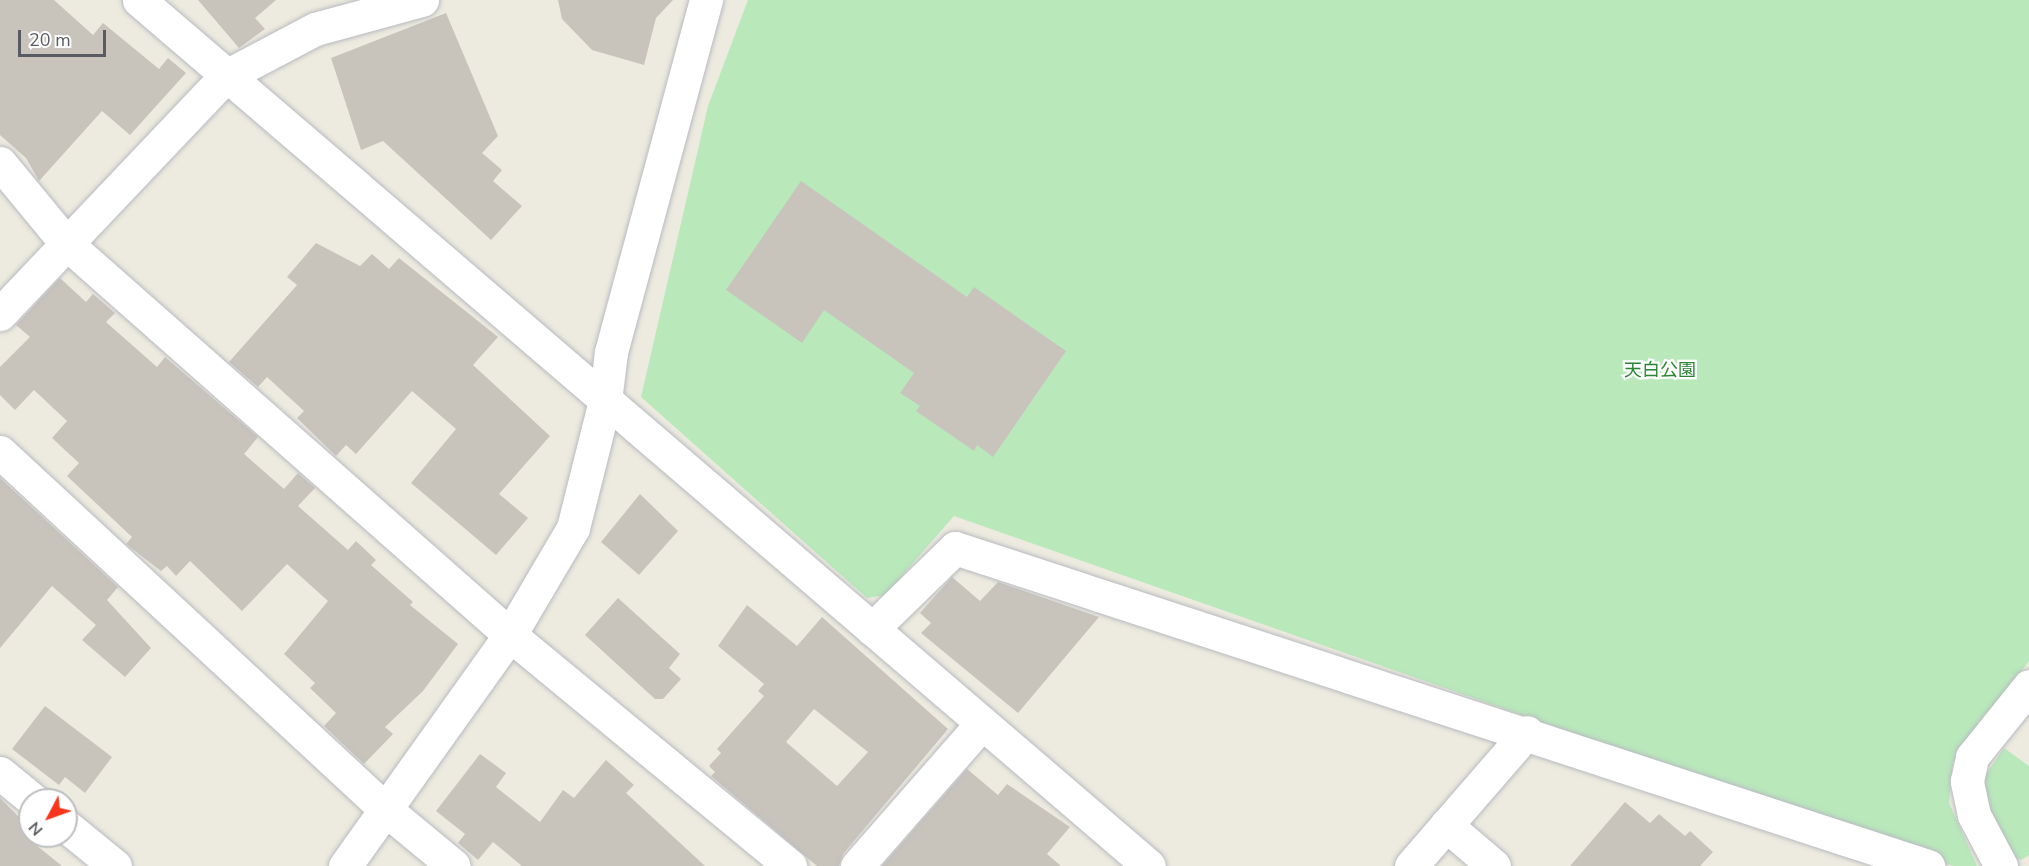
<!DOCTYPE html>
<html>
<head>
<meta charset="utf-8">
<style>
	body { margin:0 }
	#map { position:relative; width:2029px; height:866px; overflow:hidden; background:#edebdf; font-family:"Nunito Sans","Noto Sans JP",sans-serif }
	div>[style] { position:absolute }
	.green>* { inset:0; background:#b9e8bb }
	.building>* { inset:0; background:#c8c4bc }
	.roads { filter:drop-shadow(0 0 2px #b8bac0) drop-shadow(0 0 2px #b8bac0) }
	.minor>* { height:33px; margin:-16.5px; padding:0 16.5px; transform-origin:16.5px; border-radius:16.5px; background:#fff }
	span { translate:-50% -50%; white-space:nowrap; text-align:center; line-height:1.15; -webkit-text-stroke:4.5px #fff; paint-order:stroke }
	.park-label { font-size:18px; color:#2d8534 }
	.north { position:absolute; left:18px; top:788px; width:60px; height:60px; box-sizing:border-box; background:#fff; border:2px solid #bcbec0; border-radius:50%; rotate:229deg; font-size:16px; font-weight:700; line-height:24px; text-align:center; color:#585c62 }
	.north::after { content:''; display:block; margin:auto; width:21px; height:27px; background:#f8351a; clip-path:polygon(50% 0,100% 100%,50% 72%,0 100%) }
	.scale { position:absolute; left:18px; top:30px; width:88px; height:27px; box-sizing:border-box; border:3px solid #585c62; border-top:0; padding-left:8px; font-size:18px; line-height:21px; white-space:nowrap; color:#585c62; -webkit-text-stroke:4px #fff; paint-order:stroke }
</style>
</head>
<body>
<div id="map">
	<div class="green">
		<div style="clip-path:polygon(748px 0,2029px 0,2029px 661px,1953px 763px,1949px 803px,1977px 866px,1953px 866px,954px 516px,885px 595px,867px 598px,641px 397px,708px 106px)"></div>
		<div style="clip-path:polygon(2004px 748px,2029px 766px,2029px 855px,2021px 860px,2006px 854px,1989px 816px,1982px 780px)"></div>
	</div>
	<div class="building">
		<div style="clip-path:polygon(0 0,54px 0,93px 35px,103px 23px,159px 69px,168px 58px,186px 73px,130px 135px,102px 111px,39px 181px,26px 158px,0 135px)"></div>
		<div style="clip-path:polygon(198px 0,276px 0,255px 18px,265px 29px,239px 48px)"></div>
		<div style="clip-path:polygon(558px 0,673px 0,656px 18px,644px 65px,592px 50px,562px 19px)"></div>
		<div style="clip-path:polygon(446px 13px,498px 136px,482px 153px,502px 170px,493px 181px,522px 206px,491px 240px,383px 141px,361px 150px,331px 58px)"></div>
		<div style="clip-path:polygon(801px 181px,967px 297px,974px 287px,1066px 351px,993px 457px,977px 445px,974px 451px,916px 411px,920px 406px,900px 393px,914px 373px,824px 310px,802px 343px,726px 290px)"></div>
		<div style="clip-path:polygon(316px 243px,360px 266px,372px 254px,389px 269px,399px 258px,498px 337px,473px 365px,550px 436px,499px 494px,528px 518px,496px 555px,411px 483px,456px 429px,412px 391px,356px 454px,346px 445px,336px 456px,297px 418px,304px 411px,267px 377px,258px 387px,229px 362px,297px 285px,287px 277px)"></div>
		<div style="clip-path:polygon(60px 278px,86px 302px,93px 294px,115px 313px,106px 322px,157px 367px,165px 357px,258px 437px,244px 454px,284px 489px,298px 473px,315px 488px,298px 506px,348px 550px,356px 541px,376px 560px,371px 565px,413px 602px,410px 605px,458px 644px,423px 691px,385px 727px,393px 734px,364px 764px,324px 726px,336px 713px,310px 688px,315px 683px,284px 654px,328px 601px,287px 564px,242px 611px,190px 561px,176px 576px,167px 566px,161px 571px,126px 544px,132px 537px,67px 476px,79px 463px,52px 438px,67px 421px,34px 390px,15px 410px,0 395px,0 367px,30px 337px,16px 325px)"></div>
		<div style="clip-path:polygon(0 478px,118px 587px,107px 600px,151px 648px,125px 677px,82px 640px,96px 625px,52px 586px,0 648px)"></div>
		<div style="clip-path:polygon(640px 494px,678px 531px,639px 575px,601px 542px)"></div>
		<div style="clip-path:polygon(952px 577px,980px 601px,998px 582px,1099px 617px,1018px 713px,921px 633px,931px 623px,920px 613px)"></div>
		<div style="clip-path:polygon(618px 598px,680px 654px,669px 668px,681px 679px,663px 699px,655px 699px,585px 635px)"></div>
		<div style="clip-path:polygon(evenodd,747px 605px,797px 646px,822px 617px,948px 729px,843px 854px,839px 866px,817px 866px,711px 776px,715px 772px,709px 766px,721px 753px,717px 749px,764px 696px,758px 691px,764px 684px,718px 646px,747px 605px,814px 709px,868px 752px,837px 786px,786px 742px,814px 709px)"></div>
		<div style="clip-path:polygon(45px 706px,112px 757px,85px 793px,65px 777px,59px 785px,12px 749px)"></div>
		<div style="clip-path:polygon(480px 754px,506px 773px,496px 787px,540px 822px,563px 790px,574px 798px,606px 760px,634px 785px,626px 793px,705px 866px,522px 866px,493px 842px,478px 860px,458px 843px,465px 834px,436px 811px)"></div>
		<div style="clip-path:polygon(967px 769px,998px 795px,1007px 784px,1070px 827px,1047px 854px,1061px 866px,882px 866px)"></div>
		<div style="clip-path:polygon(0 798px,30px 828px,30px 840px,62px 866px,0 866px)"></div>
		<div style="clip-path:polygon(1625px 802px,1650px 823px,1659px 814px,1685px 836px,1690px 831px,1713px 852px,1700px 866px,1570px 866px)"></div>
	</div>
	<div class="roads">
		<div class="minor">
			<div style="left:139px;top:0;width:1330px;rotate:40.61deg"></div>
			<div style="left:0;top:163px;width:104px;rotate:50.5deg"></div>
			<div style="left:66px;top:243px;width:592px;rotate:41.44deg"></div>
			<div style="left:510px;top:635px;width:363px;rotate:39.5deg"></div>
			<div style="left:0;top:314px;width:328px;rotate:-46.5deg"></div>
			<div style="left:226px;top:76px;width:101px;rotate:-27.8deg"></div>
			<div style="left:315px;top:29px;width:111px;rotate:-15.2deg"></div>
			<div style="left:0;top:452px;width:525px;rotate:42.84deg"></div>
			<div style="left:385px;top:809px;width:89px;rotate:39.6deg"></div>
			<div style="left:872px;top:629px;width:116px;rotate:-44.3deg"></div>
			<div style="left:955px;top:548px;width:1024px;rotate:18.1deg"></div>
			<div style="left:0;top:773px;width:43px;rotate:39.3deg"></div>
			<div style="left:1446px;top:825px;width:63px;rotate:40.5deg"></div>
			<div style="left:66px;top:826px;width:63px;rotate:39.2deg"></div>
			<div style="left:345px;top:866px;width:284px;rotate:-54.5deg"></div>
			<div style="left:510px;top:635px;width:124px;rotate:-59.5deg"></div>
			<div style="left:573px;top:528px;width:131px;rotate:-75.9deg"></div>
			<div style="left:605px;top:401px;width:49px;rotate:-83deg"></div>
			<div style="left:611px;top:352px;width:365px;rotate:-74.9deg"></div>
			<div style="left:857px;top:866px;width:190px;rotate:-48.8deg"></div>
			<div style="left:1411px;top:866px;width:177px;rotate:-49.1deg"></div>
			<div style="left:2001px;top:866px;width:58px;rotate:-117.9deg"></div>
			<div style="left:1974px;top:815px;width:35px;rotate:-102deg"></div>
			<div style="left:1967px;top:781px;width:25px;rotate:-78deg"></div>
			<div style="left:1972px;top:757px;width:91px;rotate:-51.2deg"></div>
		</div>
	</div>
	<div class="park-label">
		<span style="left:1660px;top:370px">天白公園</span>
	</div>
	<div class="north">N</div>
	<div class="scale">20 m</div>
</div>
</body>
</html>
